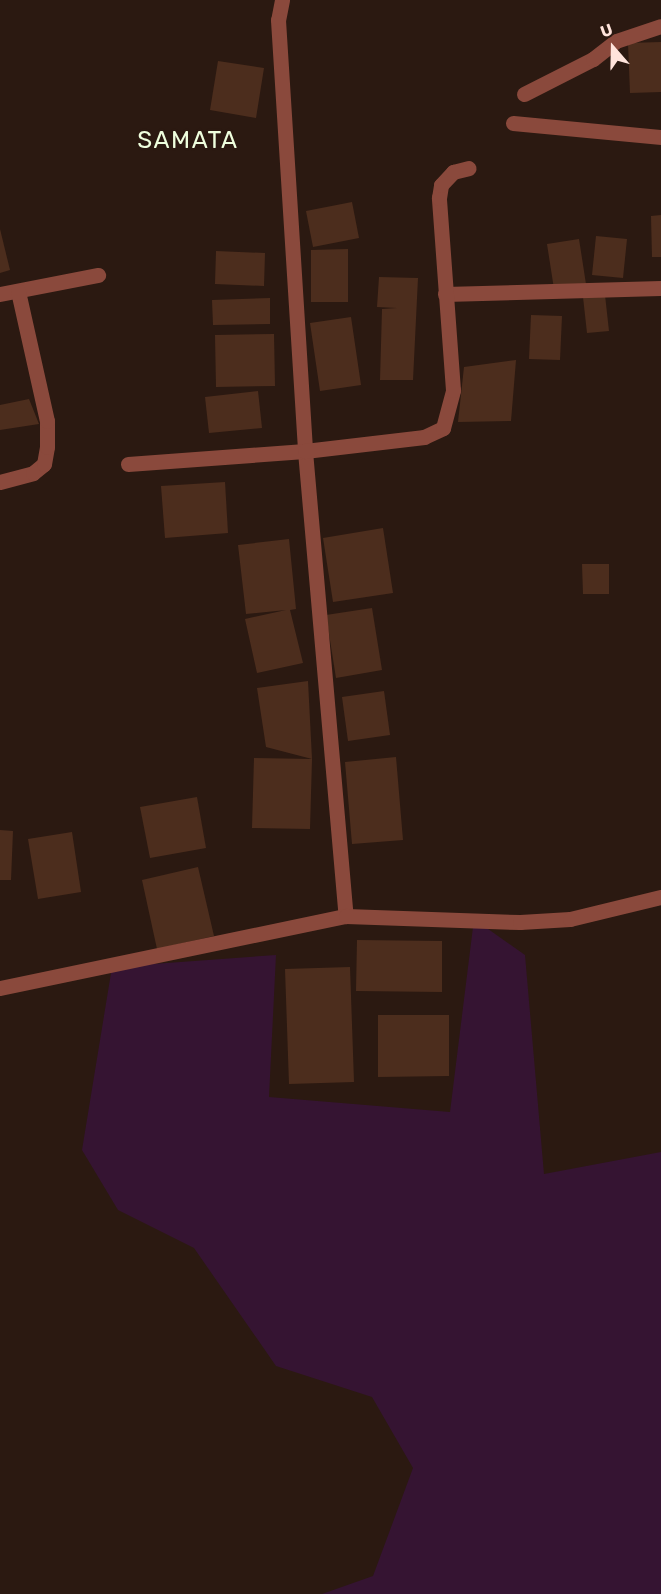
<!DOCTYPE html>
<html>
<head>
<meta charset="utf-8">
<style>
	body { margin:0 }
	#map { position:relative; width:661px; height:1594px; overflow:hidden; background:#2b1911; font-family:Rubik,sans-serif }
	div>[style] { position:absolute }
	.green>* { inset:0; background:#351432 }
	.building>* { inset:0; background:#4c2d1d }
	.minor>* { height:15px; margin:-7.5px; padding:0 7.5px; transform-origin:7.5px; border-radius:7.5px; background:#8a493c }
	span { translate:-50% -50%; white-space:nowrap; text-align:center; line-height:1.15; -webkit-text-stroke:4.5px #2b1911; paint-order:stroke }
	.quarter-label { font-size:24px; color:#efffde; letter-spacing:1.5px }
	.north { position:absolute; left:583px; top:18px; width:60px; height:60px; -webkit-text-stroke:4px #2b1911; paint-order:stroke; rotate:340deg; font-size:16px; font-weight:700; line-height:24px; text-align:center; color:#ffe4dc }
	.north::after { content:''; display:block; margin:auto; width:21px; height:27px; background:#ffe4dc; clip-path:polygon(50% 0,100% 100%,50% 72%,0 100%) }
</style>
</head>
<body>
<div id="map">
	<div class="green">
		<div style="clip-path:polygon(474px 919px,525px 955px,544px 1174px,661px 1152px,661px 1594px,322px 1594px,373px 1576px,413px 1468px,372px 1397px,276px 1366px,194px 1248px,118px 1210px,82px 1150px,112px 967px,276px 955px,269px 1097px,450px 1112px)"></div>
	</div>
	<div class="building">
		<div style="clip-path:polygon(661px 42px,661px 92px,630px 93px,628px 43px)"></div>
		<div style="clip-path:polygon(218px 61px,264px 68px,256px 118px,210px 110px)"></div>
		<div style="clip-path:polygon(352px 202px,359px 238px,313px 247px,306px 211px)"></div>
		<div style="clip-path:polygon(661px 215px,661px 257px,652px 257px,651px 216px)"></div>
		<div style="clip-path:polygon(0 229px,10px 270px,0 273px)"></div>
		<div style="clip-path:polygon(596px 236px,627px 239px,623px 278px,592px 275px)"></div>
		<div style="clip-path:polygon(579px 239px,586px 284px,554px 289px,547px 244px)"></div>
		<div style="clip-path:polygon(348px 249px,348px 302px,311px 302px,311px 250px)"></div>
		<div style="clip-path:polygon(216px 251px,265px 253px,264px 286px,215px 284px)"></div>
		<div style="clip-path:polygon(379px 277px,418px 278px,413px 380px,380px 380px,382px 309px,397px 308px,377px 307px)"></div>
		<div style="clip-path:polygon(605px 295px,609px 331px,587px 333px,583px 297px)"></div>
		<div style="clip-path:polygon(270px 298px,270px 324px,213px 325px,212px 300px)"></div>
		<div style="clip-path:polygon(531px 315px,562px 316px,560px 360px,529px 359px)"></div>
		<div style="clip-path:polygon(351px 317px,361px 385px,320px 391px,310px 323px)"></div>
		<div style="clip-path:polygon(274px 334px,275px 386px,216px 387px,215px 335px)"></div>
		<div style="clip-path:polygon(516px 360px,511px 421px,458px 422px,464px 367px)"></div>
		<div style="clip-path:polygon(258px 391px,262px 428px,209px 433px,205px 397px)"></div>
		<div style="clip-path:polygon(29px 399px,39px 424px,0 430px,0 405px)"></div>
		<div style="clip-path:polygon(225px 482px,228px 533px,165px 538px,161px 486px)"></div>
		<div style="clip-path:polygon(383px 528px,393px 593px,333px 602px,323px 538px)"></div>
		<div style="clip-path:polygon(289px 539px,296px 609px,290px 610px,303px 663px,257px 673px,245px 619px,286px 610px,246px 614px,238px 545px)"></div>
		<div style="clip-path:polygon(582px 564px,609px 564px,609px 594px,583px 594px)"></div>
		<div style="clip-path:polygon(372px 608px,382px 670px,336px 678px,326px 615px)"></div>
		<div style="clip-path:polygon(308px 681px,312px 759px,266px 747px,257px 688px)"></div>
		<div style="clip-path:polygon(384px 691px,390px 735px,348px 741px,342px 697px)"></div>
		<div style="clip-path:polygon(396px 757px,403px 840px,352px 844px,345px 762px)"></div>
		<div style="clip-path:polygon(254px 758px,312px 759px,310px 829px,252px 828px)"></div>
		<div style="clip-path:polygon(197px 797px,206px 848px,150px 858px,140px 807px)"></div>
		<div style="clip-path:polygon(0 830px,13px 831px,11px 880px,0 880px)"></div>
		<div style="clip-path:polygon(72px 832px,81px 892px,38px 899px,28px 839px)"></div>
		<div style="clip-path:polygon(198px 867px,214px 936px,157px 949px,142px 880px)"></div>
		<div style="clip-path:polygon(357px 940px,442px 941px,442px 992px,356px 991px)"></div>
		<div style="clip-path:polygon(350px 967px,354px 1082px,289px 1084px,285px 969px)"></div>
		<div style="clip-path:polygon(378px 1015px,449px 1015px,449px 1076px,378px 1077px)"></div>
	</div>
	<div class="minor">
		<div style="left:282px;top:0;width:20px;rotate:101deg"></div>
		<div style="left:278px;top:20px;width:432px;rotate:86.4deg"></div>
		<div style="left:305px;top:451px;width:467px;rotate:85deg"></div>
		<div style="left:524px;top:94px;width:77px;rotate:-26.9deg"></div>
		<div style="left:593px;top:59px;width:29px;rotate:-38deg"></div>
		<div style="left:616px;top:41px;width:47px;rotate:-18.4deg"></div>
		<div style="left:513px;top:123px;width:149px;rotate:5.4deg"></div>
		<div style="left:0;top:294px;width:100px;rotate:-11deg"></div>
		<div style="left:445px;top:294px;width:216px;rotate:-1.6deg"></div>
		<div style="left:128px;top:464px;width:177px;rotate:-4.2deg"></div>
		<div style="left:305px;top:451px;width:120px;rotate:-6.7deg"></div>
		<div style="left:424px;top:437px;width:21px;rotate:-25deg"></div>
		<div style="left:443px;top:428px;width:39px;rotate:-75deg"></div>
		<div style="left:453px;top:390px;width:193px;rotate:-94.2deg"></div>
		<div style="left:439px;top:198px;width:13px;rotate:-81deg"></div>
		<div style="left:441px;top:185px;width:18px;rotate:-47deg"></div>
		<div style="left:453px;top:172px;width:16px;rotate:-14deg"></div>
		<div style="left:0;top:482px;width:34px;rotate:-15deg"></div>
		<div style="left:33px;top:473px;width:14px;rotate:-39deg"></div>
		<div style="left:44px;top:464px;width:17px;rotate:-80deg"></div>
		<div style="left:47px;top:447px;width:26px;rotate:-90deg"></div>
		<div style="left:47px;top:421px;width:133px;rotate:-102.6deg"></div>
		<div style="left:0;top:988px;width:353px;rotate:-11.8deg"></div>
		<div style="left:346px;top:916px;width:174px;rotate:2deg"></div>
		<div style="left:520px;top:922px;width:50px;rotate:-3.4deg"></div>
		<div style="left:570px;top:919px;width:94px;rotate:-13.6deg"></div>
	</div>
	<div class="quarter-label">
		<span style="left:188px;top:141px">SAMATA</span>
	</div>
	<div class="north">U</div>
</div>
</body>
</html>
